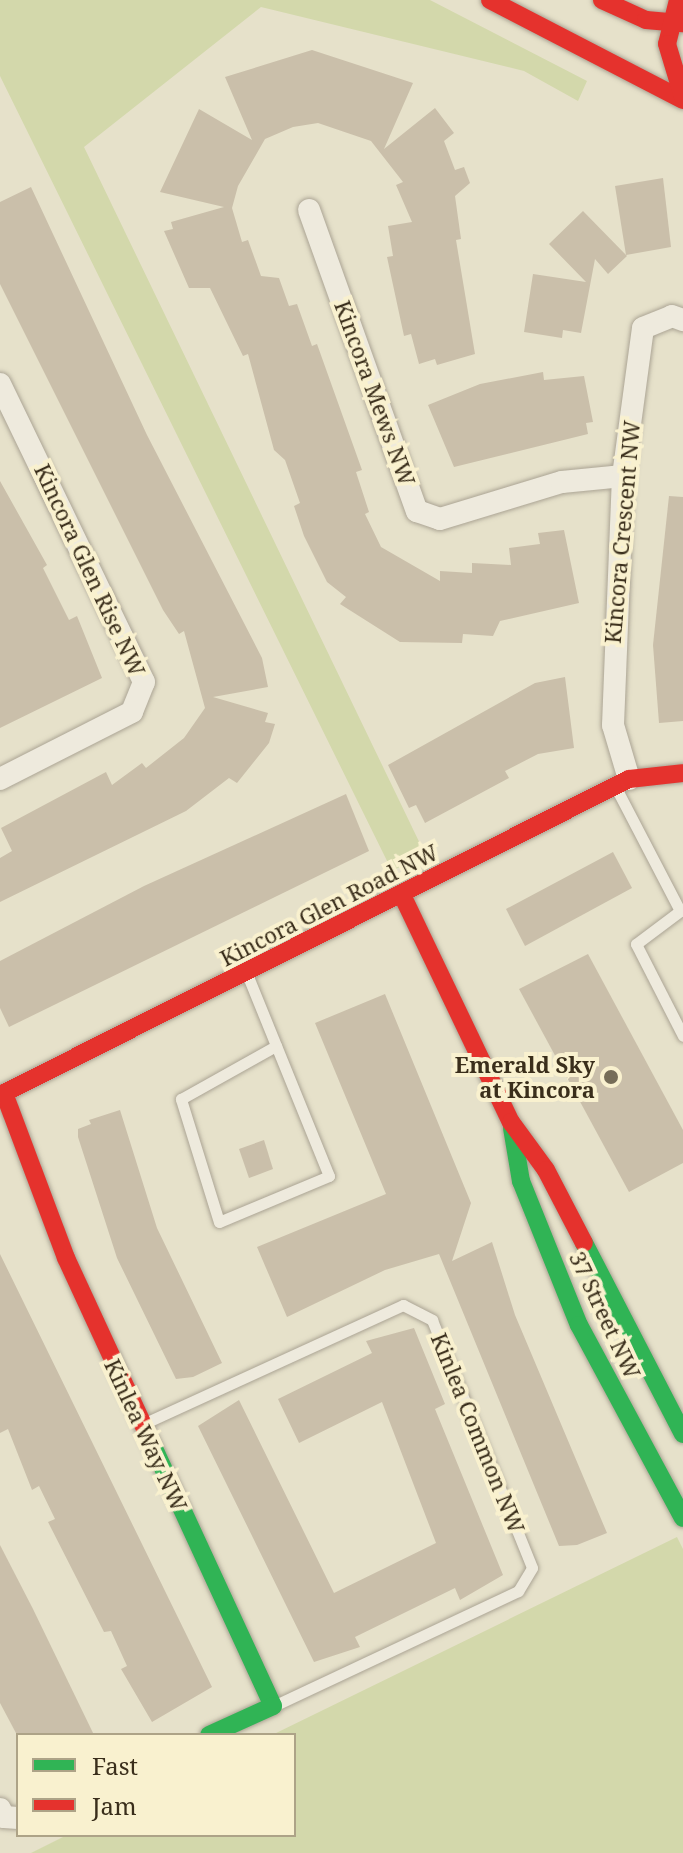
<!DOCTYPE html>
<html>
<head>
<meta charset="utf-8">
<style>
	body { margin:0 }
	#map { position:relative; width:683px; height:1853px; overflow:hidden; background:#e6e1ca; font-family:"Noto Serif",serif }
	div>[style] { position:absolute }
	.green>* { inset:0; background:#d3d8ab }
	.building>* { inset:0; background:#cabfaa }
	.roads { filter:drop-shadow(0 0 2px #aba494) drop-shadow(0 0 2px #aba494) }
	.lane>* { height:11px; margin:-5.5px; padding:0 5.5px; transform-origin:5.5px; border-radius:5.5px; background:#eeeadd }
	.street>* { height:22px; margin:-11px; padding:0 11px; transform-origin:11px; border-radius:11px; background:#eeeadd }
	.fast>* { height:18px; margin:-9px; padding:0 9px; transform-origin:9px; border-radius:9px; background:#30b455 }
	.jam>* { height:18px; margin:-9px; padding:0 9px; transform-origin:9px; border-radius:9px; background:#e5322d }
	.dots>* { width:22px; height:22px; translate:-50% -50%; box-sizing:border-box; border:4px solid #f9f1cf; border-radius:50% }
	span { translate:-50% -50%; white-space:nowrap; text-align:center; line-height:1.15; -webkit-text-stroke:8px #f9f1cf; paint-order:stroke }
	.street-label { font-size:22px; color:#3a2e1b }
	.poi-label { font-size:22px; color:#3a2e1b; font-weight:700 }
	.right { translate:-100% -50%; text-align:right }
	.legend { position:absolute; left:16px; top:1733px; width:280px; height:104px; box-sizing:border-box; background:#f9f1cf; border:2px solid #ada387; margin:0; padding:10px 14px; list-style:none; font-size:24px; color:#3a2e1b }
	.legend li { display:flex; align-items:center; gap:16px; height:40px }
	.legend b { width:40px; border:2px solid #ada387 }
</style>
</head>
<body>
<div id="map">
	<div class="green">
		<div style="clip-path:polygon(0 0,430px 0,587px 81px,578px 101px,524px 71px,261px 7px,84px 147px,425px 854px,392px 871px,0 76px)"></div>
		<div style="clip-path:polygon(677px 1537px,683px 1549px,683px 1853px,31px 1853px,67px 1835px,294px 1835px,294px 1735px,272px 1735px)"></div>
	</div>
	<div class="building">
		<div style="clip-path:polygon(312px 50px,413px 83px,384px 149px,435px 108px,454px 133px,444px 141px,455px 170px,464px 167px,470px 183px,455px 196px,461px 239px,456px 240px,475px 354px,437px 365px,435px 359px,419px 364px,411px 334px,404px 336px,387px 257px,393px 256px,388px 226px,412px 222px,396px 185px,403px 182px,371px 141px,318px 123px,293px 127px,265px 139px,238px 186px,232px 208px,242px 242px,248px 240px,261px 276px,279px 278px,289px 306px,297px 304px,312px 346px,317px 344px,362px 470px,356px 472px,369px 512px,365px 514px,381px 547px,440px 581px,440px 571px,472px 573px,472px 563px,511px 565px,509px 548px,540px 544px,538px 533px,564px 530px,579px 603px,500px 621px,493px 636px,463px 634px,462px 643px,400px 642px,340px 604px,346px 597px,327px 582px,304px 536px,294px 506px,300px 503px,285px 460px,274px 450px,248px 354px,243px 356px,210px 288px,189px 288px,164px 231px,173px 229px,171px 222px,224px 207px,160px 192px,199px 109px,252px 140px,225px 77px)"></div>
		<div style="clip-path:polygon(663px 178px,671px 247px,626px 255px,615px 186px)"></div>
		<div style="clip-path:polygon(31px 187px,147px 435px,262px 658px,268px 687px,213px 697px,268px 713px,265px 722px,275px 724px,269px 743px,237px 783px,229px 778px,186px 811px,0 902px,0 858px,12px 851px,1px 828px,106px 772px,112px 785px,142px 763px,146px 768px,184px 738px,205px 708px,184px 631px,179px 634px,163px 610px,0 284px,0 202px)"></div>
		<div style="clip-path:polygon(583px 211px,627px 256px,608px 274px,595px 259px,581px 333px,563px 330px,562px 338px,524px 332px,533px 274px,586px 282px,549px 244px)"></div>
		<div style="clip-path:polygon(543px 372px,544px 380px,584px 376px,593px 422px,586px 423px,588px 434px,454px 467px,428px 405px,480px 384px)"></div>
		<div style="clip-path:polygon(0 481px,47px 565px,43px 568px,69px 620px,77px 616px,102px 678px,0 728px)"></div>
		<div style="clip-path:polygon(669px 496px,683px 497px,683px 721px,659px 723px,653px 645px)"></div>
		<div style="clip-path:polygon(565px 677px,574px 748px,538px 754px,505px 771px,509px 778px,425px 823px,416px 805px,409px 808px,388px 765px,535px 683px)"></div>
		<div style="clip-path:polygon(346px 794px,369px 851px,9px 1027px,0 1008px,0 961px,144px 886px)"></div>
		<div style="clip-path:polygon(613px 852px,632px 888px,525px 946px,506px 909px)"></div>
		<div style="clip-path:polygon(588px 954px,683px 1130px,683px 1163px,629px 1192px,519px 989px)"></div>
		<div style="clip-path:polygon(385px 994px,471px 1203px,452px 1261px,492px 1242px,515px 1315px,607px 1533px,577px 1545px,559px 1546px,439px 1254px,385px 1270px,287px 1317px,257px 1247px,386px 1194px,315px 1023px)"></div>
		<div style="clip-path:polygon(120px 1110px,157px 1228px,222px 1363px,193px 1377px,176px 1379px,117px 1258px,78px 1137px,78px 1129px,91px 1124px,89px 1120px)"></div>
		<div style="clip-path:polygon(264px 1140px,273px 1169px,249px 1178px,239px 1149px)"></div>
		<div style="clip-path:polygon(0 1254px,212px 1687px,152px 1722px,121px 1669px,127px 1666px,111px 1631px,104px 1632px,48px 1522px,55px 1519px,39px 1486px,32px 1490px,8px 1429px,0 1433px)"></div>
		<div style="clip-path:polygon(414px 1328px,445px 1404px,435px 1409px,503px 1575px,460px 1600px,455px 1588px,355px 1637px,360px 1647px,314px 1662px,198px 1426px,239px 1400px,334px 1593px,436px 1543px,382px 1402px,299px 1443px,278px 1399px,372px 1353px,366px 1341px)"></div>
		<div style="clip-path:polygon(0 1545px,33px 1609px,94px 1735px,17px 1735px,0 1703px)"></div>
	</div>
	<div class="roads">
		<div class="lane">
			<div style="left:615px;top:786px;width:141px;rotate:62.5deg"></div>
			<div style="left:680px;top:911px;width:55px;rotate:143.1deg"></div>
			<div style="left:636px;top:944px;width:103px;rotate:62.9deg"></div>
			<div style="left:247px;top:974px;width:218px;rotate:67.9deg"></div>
			<div style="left:329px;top:1176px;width:119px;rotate:157.3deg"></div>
			<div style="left:219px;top:1222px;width:129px;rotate:-107.2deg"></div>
			<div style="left:181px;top:1099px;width:109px;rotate:-29.2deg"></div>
			<div style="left:143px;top:1424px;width:286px;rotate:-24.6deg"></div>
			<div style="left:403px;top:1305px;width:33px;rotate:27deg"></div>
			<div style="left:432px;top:1320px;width:267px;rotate:68deg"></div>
			<div style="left:532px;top:1568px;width:27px;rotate:121deg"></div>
			<div style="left:518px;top:1591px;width:270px;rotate:154.8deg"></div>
		</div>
		<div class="street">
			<div style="left:309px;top:210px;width:320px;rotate:70.3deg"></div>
			<div style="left:417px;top:511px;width:24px;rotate:19deg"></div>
			<div style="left:440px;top:519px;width:127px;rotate:-16.9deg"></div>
			<div style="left:562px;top:482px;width:61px;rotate:-5.6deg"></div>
			<div style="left:0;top:384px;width:331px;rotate:64.2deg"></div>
			<div style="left:144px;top:682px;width:32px;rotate:112deg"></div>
			<div style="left:132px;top:712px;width:148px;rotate:153.1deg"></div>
			<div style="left:629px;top:779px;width:56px;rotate:-106.5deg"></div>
			<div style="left:613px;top:725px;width:249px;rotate:-87.7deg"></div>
			<div style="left:623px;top:476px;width:149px;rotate:-82.3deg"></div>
			<div style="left:643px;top:328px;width:31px;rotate:-22deg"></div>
			<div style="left:672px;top:316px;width:12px;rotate:20deg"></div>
			<div style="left:0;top:1809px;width:9px;rotate:63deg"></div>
			<div style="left:4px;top:1817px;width:14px;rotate:4deg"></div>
		</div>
		<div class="fast">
			<div style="left:512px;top:1128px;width:54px;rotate:80.4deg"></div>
			<div style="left:521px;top:1181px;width:155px;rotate:68.1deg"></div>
			<div style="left:579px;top:1325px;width:219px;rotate:61.7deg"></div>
			<div style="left:584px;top:1243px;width:215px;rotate:62.6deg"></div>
			<div style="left:145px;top:1429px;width:305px;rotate:65.2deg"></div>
			<div style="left:273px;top:1706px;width:70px;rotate:155.6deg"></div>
		</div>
		<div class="jam">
			<div style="left:490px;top:0;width:217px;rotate:27.4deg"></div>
			<div style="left:602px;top:0;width:48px;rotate:24.4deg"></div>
			<div style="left:646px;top:20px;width:37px;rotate:5deg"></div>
			<div style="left:678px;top:0;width:45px;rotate:104deg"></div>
			<div style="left:667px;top:44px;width:55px;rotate:73.2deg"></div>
			<div style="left:403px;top:897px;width:250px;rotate:64.4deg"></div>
			<div style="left:511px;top:1122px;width:59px;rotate:53.9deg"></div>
			<div style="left:546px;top:1170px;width:82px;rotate:62.5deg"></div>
			<div style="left:4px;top:1093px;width:176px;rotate:69.4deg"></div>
			<div style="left:66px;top:1258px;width:188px;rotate:65.2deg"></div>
			<div style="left:0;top:1095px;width:704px;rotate:-26.67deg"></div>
			<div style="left:629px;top:779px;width:54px;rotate:-6.3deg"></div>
		</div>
	</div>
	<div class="dots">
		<div style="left:611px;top:1077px;background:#766d58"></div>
	</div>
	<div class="street-label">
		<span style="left:375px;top:393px;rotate:70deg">Kincora Mews NW</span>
		<span style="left:622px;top:532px;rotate:-85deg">Kincora Crescent NW</span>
		<span style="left:90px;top:570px;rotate:65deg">Kincora Glen Rise NW</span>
		<span style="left:329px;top:905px;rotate:-27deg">Kincora Glen Road NW</span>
		<span style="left:605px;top:1315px;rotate:65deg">37 Street NW</span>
		<span style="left:478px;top:1433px;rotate:68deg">Kinlea Common NW</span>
		<span style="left:146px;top:1435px;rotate:65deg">Kinlea Way NW</span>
	</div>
	<div class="poi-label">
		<span class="right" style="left:595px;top:1077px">Emerald Sky<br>at Kincora</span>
	</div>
	<ul class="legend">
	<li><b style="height:10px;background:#30b455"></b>Fast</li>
	<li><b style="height:10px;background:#e5322d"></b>Jam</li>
	</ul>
</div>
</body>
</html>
